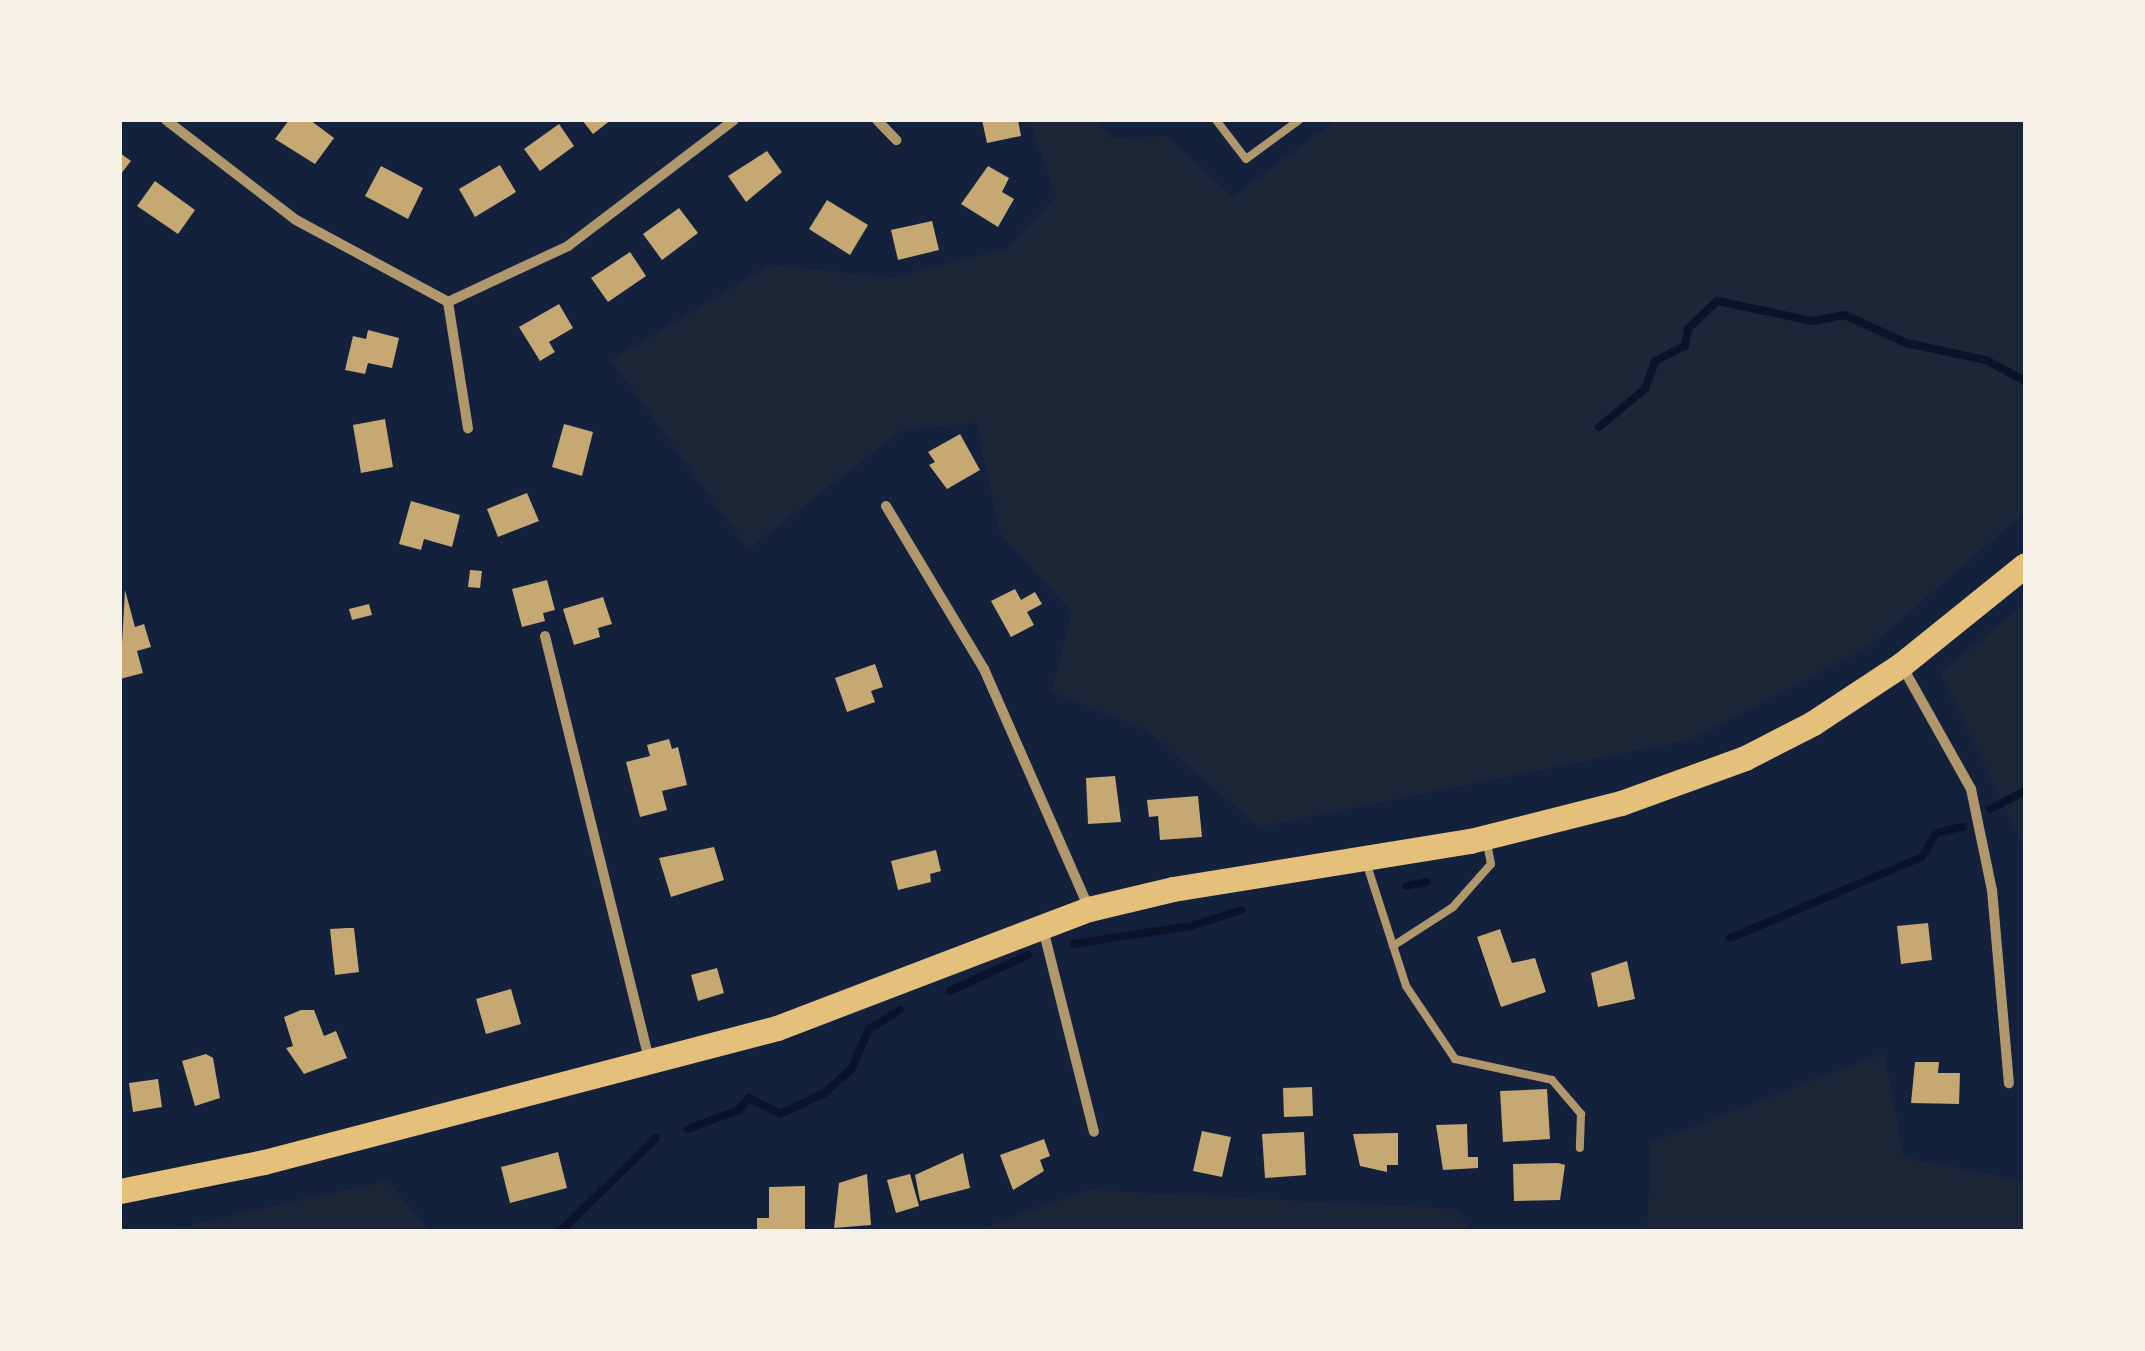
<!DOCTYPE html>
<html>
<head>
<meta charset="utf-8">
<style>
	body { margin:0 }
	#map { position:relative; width:2145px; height:1351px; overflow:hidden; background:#14213d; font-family:"Asap Condensed",sans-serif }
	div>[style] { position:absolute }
	.green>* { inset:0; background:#1d2539 }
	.stream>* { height:8px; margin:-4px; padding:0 4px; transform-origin:4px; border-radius:4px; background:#0b132b }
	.building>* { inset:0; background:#c6a872 }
	.service>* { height:8px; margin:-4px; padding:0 4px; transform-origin:4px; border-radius:4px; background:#b1986c }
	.minor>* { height:10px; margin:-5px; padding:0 5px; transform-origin:5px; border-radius:5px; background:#b1986c }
	.primary>* { height:25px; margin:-12.5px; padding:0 12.5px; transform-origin:12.5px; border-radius:12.5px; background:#e5c07b }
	span { translate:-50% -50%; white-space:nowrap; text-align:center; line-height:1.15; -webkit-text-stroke:8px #f6f1e7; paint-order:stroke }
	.frame { position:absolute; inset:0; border:122px solid #f6f1e7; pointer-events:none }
</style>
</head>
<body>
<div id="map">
	<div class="green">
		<div style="clip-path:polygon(1029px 120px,1097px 120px,1111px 138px,1166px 136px,1233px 197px,1336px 120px,2025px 120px,2025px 512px,1870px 646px,1692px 739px,1259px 827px,1147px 730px,1051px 692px,1072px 612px,1000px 533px,976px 423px,902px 430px,748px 549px,611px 360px,770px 265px,892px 278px,1008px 248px,1056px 197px)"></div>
		<div style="clip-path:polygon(2025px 604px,2025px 849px,1940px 673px)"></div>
		<div style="clip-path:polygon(1884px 1053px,1904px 1158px,2025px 1181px,2025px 1231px,1647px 1231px,1651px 1143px)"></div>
		<div style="clip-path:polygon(387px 1181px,430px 1231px,164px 1231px)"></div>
		<div style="clip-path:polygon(1088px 1190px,1456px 1209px,1473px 1231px,976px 1231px)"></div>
	</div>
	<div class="stream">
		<div style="left:1599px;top:427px;width:60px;rotate:-39.6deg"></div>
		<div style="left:1645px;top:389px;width:30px;rotate:-70deg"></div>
		<div style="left:1655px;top:361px;width:34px;rotate:-27deg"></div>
		<div style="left:1685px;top:346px;width:17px;rotate:-80deg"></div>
		<div style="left:1688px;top:329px;width:40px;rotate:-44deg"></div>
		<div style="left:1717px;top:301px;width:98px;rotate:11.8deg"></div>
		<div style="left:1813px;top:321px;width:33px;rotate:-11deg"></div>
		<div style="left:1845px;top:315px;width:67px;rotate:24.7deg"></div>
		<div style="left:1906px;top:343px;width:82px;rotate:12deg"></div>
		<div style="left:1986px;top:360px;width:44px;rotate:28.3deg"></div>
		<div style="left:1990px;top:809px;width:39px;rotate:-27deg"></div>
		<div style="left:1406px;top:886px;width:21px;rotate:-11deg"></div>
		<div style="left:1730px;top:938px;width:208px;rotate:-22.9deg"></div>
		<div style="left:1922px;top:857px;width:28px;rotate:-60deg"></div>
		<div style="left:1936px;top:833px;width:28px;rotate:-13deg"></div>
		<div style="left:1073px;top:944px;width:119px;rotate:-8.7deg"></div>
		<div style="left:1191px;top:926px;width:53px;rotate:-17.4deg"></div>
		<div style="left:950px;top:991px;width:86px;rotate:-24.8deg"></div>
		<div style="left:688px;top:1129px;width:53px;rotate:-20.8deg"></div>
		<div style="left:738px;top:1110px;width:16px;rotate:-47deg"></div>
		<div style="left:749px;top:1098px;width:35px;rotate:27deg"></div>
		<div style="left:780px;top:1114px;width:47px;rotate:-24.9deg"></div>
		<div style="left:823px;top:1094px;width:37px;rotate:-41deg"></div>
		<div style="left:851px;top:1070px;width:45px;rotate:-66.3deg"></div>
		<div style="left:869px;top:1029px;width:36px;rotate:-32deg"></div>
		<div style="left:561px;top:1231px;width:133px;rotate:-44.4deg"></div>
	</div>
	<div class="building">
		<div style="clip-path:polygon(289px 120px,310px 120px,334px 138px,315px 164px,275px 139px)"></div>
		<div style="clip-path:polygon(582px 120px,611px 120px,593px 134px)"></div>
		<div style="clip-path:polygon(982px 120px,1018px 120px,1021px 136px,987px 143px)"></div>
		<div style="clip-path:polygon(559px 124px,574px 146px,540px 171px,524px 149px)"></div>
		<div style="clip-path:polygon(767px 151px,782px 172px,746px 202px,728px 176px)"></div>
		<div style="clip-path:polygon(120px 153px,131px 161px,120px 175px)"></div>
		<div style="clip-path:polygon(500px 165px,516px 192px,475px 217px,459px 189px)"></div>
		<div style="clip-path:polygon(381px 166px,423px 188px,408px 219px,365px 196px)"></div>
		<div style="clip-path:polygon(988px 166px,1009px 178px,1002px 192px,1014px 199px,998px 227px,961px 204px)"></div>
		<div style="clip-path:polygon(155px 181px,195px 210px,178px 234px,137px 206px)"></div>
		<div style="clip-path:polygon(827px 200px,868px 225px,850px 255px,809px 229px)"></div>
		<div style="clip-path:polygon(679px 208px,698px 233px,662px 260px,643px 234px)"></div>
		<div style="clip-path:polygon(932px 221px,939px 250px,898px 260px,891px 230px)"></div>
		<div style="clip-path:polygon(630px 252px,646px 276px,608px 302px,591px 278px)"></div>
		<div style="clip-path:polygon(559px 304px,573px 328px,549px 342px,555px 352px,540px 361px,519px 327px)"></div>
		<div style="clip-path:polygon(368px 330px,399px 338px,392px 368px,368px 363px,365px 374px,345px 370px,353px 336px,366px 339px)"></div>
		<div style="clip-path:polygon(385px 419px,393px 467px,361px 473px,353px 425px)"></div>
		<div style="clip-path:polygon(564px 424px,593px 432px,582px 476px,552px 467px)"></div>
		<div style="clip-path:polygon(960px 434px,980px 470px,947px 489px,929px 465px,935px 462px,928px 452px)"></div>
		<div style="clip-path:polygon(527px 493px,539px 521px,498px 537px,487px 509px)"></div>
		<div style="clip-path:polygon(411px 501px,460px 515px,452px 547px,424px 539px,421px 550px,399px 544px)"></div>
		<div style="clip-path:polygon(470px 570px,482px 571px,480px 588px,468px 587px)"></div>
		<div style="clip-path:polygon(547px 580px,555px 610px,543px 613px,545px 621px,522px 627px,512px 589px)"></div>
		<div style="clip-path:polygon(1015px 589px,1021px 600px,1035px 592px,1042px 604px,1027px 612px,1034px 625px,1011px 637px,991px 601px)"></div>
		<div style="clip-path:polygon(125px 590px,135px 627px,144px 624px,151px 647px,137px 651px,143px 673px,120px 679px)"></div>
		<div style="clip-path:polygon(603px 597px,612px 624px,598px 628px,600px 637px,574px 645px,563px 609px)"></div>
		<div style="clip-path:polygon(369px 604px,372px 615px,352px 620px,349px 609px)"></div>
		<div style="clip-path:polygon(875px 664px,883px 687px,871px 691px,875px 702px,847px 712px,835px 678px)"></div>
		<div style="clip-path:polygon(669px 739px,672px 749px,678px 747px,687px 785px,662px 791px,667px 810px,640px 817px,626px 762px,650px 756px,647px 745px)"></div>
		<div style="clip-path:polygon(1115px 776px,1121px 822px,1088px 824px,1086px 778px)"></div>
		<div style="clip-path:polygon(1198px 796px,1202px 837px,1160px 840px,1158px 816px,1149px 817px,1147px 800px)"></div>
		<div style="clip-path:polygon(714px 847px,724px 880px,671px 897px,659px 858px)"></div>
		<div style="clip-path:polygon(936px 850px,941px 871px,930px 874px,931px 882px,898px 890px,891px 861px)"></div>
		<div style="clip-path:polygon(1928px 923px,1932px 960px,1901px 964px,1897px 926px)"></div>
		<div style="clip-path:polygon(347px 928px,354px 928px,359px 972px,335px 975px,330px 929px)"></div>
		<div style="clip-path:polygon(1500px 929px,1512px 963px,1535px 958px,1546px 992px,1501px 1007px,1477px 937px)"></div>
		<div style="clip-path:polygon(1627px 961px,1635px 999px,1598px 1007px,1591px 973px)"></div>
		<div style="clip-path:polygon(717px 968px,724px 993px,698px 1001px,691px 975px)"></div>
		<div style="clip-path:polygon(511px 989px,521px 1024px,486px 1034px,476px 999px)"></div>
		<div style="clip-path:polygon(301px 1010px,314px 1010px,324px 1036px,336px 1031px,347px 1058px,304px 1074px,286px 1048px,293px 1046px,284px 1017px)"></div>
		<div style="clip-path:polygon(206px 1054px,213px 1058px,220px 1098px,195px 1106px,182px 1061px)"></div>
		<div style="clip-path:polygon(1915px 1062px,1939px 1062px,1938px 1073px,1960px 1073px,1959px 1104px,1911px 1103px)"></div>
		<div style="clip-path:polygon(158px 1079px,162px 1107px,133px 1112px,129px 1083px)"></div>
		<div style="clip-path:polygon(1312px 1087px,1313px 1116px,1284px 1117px,1283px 1088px)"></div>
		<div style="clip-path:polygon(1547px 1089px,1550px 1139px,1503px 1142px,1500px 1091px)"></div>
		<div style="clip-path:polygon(1467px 1124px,1468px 1157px,1478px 1157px,1478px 1168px,1443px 1170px,1436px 1125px)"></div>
		<div style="clip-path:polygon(1202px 1131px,1231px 1137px,1222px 1177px,1193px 1171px)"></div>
		<div style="clip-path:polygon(1304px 1132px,1306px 1175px,1265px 1178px,1262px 1134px)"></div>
		<div style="clip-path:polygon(1398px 1133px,1398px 1165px,1387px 1165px,1387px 1172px,1360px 1166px,1353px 1134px)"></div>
		<div style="clip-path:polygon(1044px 1139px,1050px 1156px,1040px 1160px,1044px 1171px,1013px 1190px,1000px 1155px)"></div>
		<div style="clip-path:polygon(558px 1152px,567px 1188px,510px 1203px,501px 1167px)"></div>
		<div style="clip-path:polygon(963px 1153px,970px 1188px,920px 1201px,915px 1175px)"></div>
		<div style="clip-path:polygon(1558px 1163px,1565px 1165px,1560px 1200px,1514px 1201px,1513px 1164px)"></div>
		<div style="clip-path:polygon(867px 1174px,871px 1225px,834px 1228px,839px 1183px)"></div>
		<div style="clip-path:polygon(910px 1174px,919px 1206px,896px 1213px,887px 1180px)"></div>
		<div style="clip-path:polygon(805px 1186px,805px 1231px,757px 1231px,757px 1218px,769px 1218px,769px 1187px)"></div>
	</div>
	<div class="service">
		<div style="left:1216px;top:120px;width:49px;rotate:52.4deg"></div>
		<div style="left:1246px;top:159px;width:66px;rotate:-36.3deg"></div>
		<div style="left:1366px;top:862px;width:130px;rotate:72.1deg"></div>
		<div style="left:1406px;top:986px;width:88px;rotate:56.1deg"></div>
		<div style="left:1455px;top:1059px;width:99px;rotate:12.2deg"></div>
		<div style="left:1552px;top:1080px;width:45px;rotate:49.5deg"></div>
		<div style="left:1581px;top:1114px;width:34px;rotate:92deg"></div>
		<div style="left:1393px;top:946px;width:72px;rotate:-33deg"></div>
		<div style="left:1453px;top:907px;width:57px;rotate:-48.5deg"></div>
		<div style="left:1491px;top:864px;width:21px;rotate:-101deg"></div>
	</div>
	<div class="minor">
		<div style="left:166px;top:120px;width:164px;rotate:37.6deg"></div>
		<div style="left:296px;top:220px;width:173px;rotate:28.3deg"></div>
		<div style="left:448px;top:302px;width:132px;rotate:-25deg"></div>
		<div style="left:568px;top:246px;width:208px;rotate:-37.2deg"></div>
		<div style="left:877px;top:120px;width:28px;rotate:46deg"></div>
		<div style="left:448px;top:302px;width:128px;rotate:81deg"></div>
		<div style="left:886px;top:506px;width:190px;rotate:59deg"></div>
		<div style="left:984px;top:669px;width:259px;rotate:66.3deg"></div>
		<div style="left:545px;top:636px;width:440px;rotate:76.2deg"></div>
		<div style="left:1902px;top:666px;width:141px;rotate:60.7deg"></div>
		<div style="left:1971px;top:789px;width:103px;rotate:78.3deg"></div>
		<div style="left:1992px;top:890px;width:194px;rotate:85deg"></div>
		<div style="left:1043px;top:929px;width:209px;rotate:75.9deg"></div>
	</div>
	<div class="primary">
		<div style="left:120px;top:1191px;width:147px;rotate:-11.4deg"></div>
		<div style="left:264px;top:1162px;width:530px;rotate:-14.64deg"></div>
		<div style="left:777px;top:1028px;width:334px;rotate:-20.9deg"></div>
		<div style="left:1089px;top:909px;width:86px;rotate:-13.4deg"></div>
		<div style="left:1173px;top:889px;width:301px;rotate:-9.2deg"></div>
		<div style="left:1470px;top:841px;width:156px;rotate:-14.1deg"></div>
		<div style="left:1621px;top:803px;width:132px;rotate:-19.9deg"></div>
		<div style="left:1745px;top:758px;width:76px;rotate:-27.2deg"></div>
		<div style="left:1813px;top:723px;width:105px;rotate:-33.4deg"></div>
		<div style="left:1901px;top:665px;width:159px;rotate:-38.9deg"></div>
	</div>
	<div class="frame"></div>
</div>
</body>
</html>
